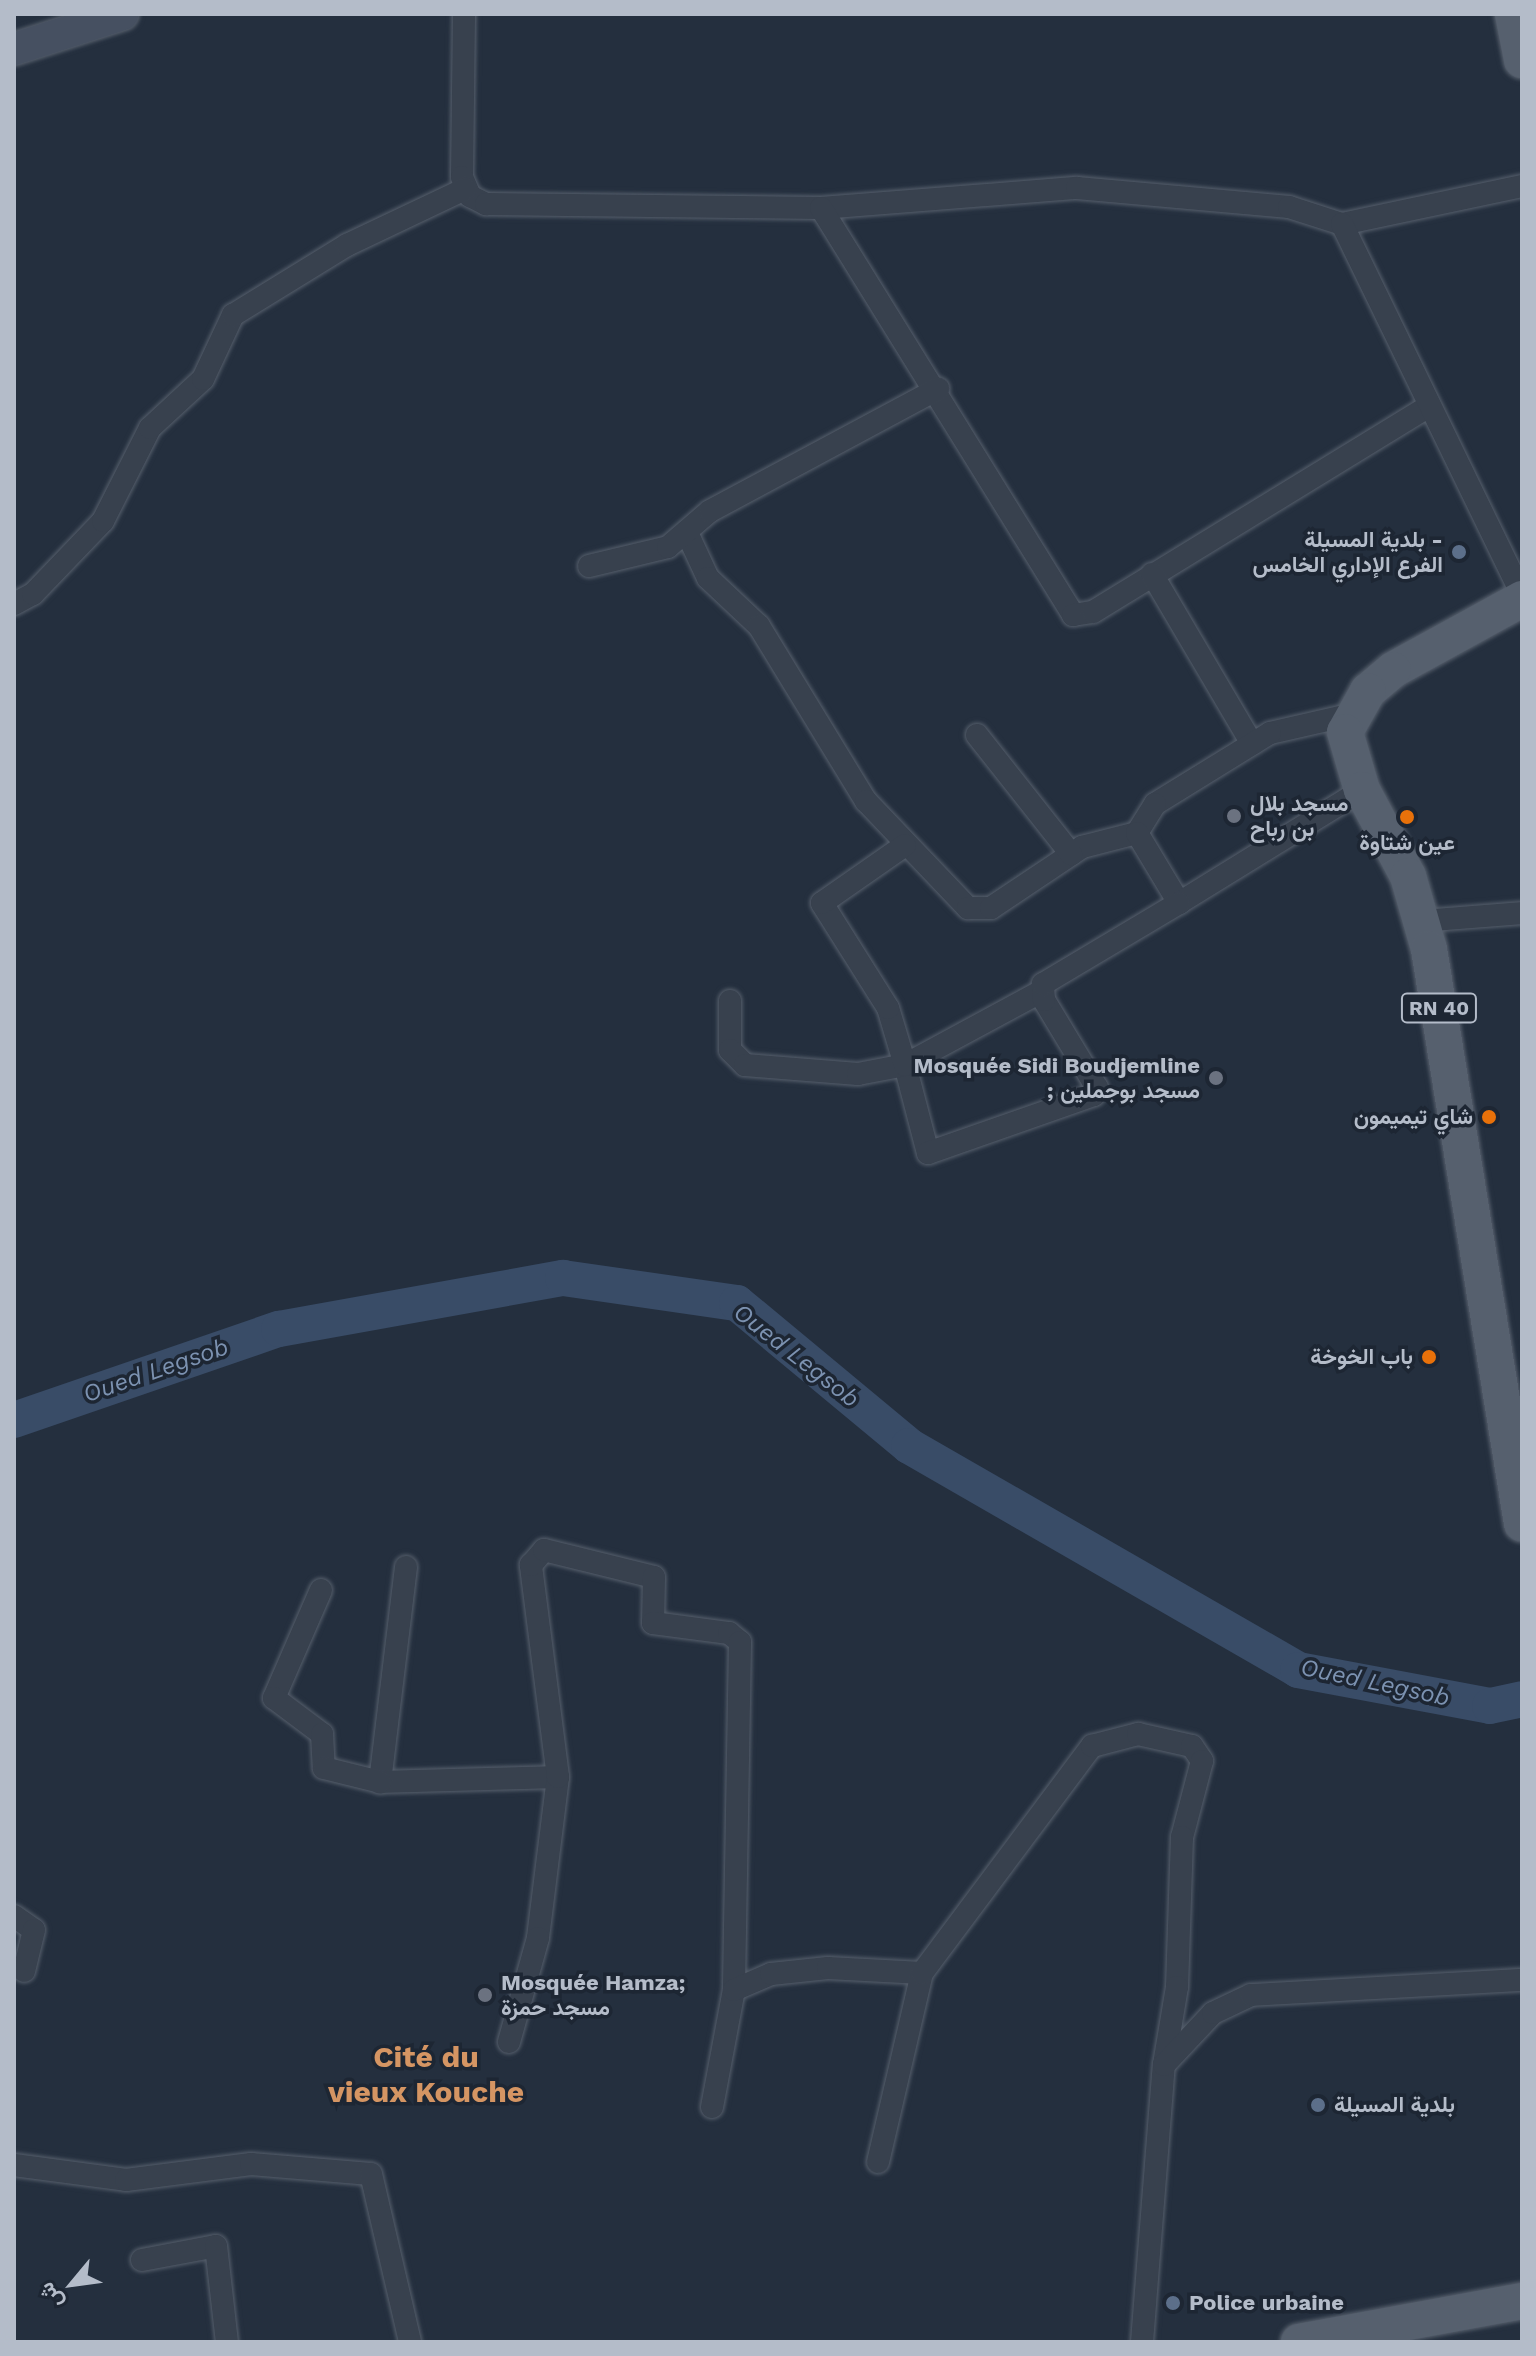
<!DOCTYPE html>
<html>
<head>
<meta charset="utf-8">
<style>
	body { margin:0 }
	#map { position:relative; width:1536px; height:2356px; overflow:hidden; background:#242f3e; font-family:"Work Sans",Vazirmatn,sans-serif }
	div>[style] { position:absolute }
	.river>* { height:36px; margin:-18px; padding:0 18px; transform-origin:18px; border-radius:18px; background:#394c67 }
	.roads { filter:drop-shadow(0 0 2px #565f6c) drop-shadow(0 0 2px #565f6c) }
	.minor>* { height:22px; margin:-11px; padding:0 11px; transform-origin:11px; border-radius:11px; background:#38414e }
	.secondary>* { height:32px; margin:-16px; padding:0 16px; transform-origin:16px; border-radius:16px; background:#465061 }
	.primary>* { height:36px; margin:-18px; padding:0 18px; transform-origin:18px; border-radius:18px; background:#56606e }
	.dots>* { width:22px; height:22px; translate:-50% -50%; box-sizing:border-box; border:4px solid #1d2633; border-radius:50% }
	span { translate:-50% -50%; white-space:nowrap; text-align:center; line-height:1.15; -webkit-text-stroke:7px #1d2633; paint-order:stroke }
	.shield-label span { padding:2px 6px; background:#1d2633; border:2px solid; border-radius:6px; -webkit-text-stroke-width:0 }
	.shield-label { font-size:20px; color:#b4bcc9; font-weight:700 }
	.poi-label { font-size:22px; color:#b4bcc9; font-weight:700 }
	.right { translate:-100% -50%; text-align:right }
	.left { translate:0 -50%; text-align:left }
	.water-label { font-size:24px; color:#7c92b1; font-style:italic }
	.district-label { font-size:30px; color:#d59563; font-weight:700 }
	.frame { position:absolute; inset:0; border:16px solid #b4bcc9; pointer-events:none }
	.north { position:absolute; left:32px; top:2244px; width:80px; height:80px; -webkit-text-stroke:6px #1d2633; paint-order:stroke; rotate:241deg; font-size:22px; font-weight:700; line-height:32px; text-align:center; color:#b4bcc9 }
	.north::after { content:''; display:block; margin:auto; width:28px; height:36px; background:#b4bcc9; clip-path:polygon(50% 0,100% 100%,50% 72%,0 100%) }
</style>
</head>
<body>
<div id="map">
	<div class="river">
		<div style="left:14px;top:1420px;width:280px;rotate:-19deg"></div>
		<div style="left:279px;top:1329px;width:289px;rotate:-10.2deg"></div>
		<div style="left:563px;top:1278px;width:176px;rotate:8.2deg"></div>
		<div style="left:737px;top:1303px;width:224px;rotate:39.7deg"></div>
		<div style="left:909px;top:1446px;width:449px;rotate:29.9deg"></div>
		<div style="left:1298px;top:1670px;width:195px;rotate:10.6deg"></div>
		<div style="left:1490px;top:1706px;width:33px;rotate:-12deg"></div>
	</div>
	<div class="roads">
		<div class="minor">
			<div style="left:464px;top:14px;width:163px;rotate:90.7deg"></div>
			<div style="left:462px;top:177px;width:21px;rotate:67deg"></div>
			<div style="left:470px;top:196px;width:18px;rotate:27deg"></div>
			<div style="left:486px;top:204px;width:335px;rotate:0.7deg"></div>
			<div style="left:821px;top:208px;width:257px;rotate:-4.5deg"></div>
			<div style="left:1077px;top:188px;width:213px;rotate:5.1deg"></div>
			<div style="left:1289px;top:207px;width:56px;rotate:17.8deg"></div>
			<div style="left:1342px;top:224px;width:184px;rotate:-11.9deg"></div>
			<div style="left:821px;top:208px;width:479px;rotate:58.2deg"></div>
			<div style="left:1073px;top:615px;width:20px;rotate:-9deg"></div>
			<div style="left:1093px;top:612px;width:392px;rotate:-31.5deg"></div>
			<div style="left:1342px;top:224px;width:411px;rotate:64.1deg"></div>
			<div style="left:688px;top:535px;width:47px;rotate:65.1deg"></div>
			<div style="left:708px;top:578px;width:70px;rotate:43.3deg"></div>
			<div style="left:759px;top:626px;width:205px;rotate:58.6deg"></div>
			<div style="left:866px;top:801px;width:148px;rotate:46.4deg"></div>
			<div style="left:968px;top:908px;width:23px"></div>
			<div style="left:991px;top:908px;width:110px;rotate:-33.8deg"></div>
			<div style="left:1082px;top:847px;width:57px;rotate:-14.3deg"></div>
			<div style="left:589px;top:566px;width:81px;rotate:-13.5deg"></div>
			<div style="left:668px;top:547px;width:55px;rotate:-40.6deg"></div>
			<div style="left:710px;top:511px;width:259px;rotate:-28.2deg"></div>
			<div style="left:1152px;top:574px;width:197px;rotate:59.5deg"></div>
			<div style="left:14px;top:604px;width:21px;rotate:-28deg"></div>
			<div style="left:33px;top:594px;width:101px;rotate:-46.2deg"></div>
			<div style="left:103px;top:521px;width:104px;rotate:-63.2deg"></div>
			<div style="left:150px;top:428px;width:72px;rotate:-42.8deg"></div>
			<div style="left:203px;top:379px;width:71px;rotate:-64.9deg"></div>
			<div style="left:233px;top:315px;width:134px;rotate:-31.6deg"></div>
			<div style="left:347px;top:245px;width:131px;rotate:-25.4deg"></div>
			<div style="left:1349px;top:715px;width:81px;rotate:167.2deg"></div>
			<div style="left:1270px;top:733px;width:135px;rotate:148.3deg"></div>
			<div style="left:1155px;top:804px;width:34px;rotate:122deg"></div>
			<div style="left:1137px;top:833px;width:82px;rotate:59deg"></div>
			<div style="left:1179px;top:903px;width:215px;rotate:-31.7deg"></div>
			<div style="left:977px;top:735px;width:152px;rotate:51.7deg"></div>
			<div style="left:1421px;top:921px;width:101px;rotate:-4.5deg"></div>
			<div style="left:1042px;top:991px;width:156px;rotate:151.6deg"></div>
			<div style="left:905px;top:1065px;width:91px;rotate:75.4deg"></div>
			<div style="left:928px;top:1153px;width:176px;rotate:-19.3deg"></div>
			<div style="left:1094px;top:1095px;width:8px;rotate:-67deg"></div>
			<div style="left:1097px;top:1088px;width:103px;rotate:-121.1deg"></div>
			<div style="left:1044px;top:1000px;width:16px;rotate:-94deg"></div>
			<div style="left:1043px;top:984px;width:158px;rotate:-30.8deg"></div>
			<div style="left:730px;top:1001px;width:49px;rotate:90deg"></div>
			<div style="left:730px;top:1050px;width:21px;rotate:45deg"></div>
			<div style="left:745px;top:1065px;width:113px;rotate:4.6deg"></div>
			<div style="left:858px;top:1074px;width:48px;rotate:-10.8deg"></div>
			<div style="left:905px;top:1065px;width:59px;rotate:-106.6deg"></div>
			<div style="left:888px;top:1008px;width:124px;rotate:-122.2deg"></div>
			<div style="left:822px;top:903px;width:101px;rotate:-34.9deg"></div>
			<div style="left:406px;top:1567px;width:217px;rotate:96.9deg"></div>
			<div style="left:380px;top:1782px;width:178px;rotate:-1.6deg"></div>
			<div style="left:558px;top:1777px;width:162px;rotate:97.1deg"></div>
			<div style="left:538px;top:1938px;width:108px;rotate:105.6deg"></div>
			<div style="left:321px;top:1590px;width:118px;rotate:113.5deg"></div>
			<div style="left:274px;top:1698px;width:60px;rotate:36.9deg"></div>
			<div style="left:322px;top:1734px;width:34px;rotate:87deg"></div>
			<div style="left:324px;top:1768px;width:58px;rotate:14deg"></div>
			<div style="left:558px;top:1777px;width:214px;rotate:-97.3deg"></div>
			<div style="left:531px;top:1565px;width:20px;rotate:-49deg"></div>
			<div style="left:544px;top:1550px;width:113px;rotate:13.8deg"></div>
			<div style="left:654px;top:1577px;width:46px;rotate:91.2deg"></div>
			<div style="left:653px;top:1623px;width:77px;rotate:7.5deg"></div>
			<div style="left:729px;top:1633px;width:14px;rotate:39deg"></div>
			<div style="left:740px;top:1642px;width:348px;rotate:91deg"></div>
			<div style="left:14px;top:1916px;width:24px;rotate:35deg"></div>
			<div style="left:34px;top:1930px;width:42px;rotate:103.7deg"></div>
			<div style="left:712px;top:2107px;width:119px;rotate:-79.4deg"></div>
			<div style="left:734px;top:1990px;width:40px;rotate:-23.4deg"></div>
			<div style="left:771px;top:1974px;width:57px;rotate:-6deg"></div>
			<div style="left:828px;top:1968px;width:94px;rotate:3deg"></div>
			<div style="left:878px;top:2162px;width:194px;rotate:-76.9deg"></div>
			<div style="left:922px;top:1973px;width:284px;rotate:-53.2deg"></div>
			<div style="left:1092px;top:1746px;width:48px;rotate:-14.6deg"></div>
			<div style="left:1138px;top:1734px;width:55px;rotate:12.5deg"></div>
			<div style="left:1192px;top:1746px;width:18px;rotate:56deg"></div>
			<div style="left:1202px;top:1761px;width:79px;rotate:104.7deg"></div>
			<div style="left:1182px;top:1837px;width:150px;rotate:91.9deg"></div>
			<div style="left:1177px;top:1987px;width:79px;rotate:99.5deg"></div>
			<div style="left:14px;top:2165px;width:113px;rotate:7.6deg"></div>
			<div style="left:126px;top:2180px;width:126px;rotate:-7.3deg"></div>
			<div style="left:251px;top:2164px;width:120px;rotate:4.8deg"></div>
			<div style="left:371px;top:2174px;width:172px;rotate:76.9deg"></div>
			<div style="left:142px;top:2260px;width:75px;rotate:-10.7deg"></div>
			<div style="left:216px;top:2246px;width:97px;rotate:83.5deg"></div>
			<div style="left:1142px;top:2342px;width:278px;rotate:-85.5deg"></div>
			<div style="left:1164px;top:2065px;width:71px;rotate:-46.7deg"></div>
			<div style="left:1213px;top:2013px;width:42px;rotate:-25.3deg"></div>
			<div style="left:1251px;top:1995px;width:271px;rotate:-3.2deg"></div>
		</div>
		<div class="secondary">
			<div style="left:14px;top:49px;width:114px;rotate:-17.8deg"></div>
		</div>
		<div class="primary">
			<div style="left:1513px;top:14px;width:47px;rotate:78.9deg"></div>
			<div style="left:1522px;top:599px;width:147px;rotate:151.2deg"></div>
			<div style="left:1393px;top:670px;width:33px;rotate:140deg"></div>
			<div style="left:1368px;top:691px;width:47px;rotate:119.3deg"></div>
			<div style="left:1345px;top:732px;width:60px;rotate:73.7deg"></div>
			<div style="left:1362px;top:790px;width:98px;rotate:61.9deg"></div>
			<div style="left:1408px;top:876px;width:76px;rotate:74deg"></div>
			<div style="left:1429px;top:949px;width:582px;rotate:80.81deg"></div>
			<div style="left:1299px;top:2342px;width:227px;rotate:-10.4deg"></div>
		</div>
	</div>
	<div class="dots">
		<div style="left:1459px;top:552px;background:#5c6f8a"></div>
		<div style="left:1234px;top:816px;background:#6b7280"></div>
		<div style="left:1407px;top:817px;background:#e8710a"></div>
		<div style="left:1216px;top:1078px;background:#6b7280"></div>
		<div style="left:1489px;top:1117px;background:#e8710a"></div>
		<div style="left:1429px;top:1357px;background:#e8710a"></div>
		<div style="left:485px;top:1995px;background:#6b7280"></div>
		<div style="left:1318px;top:2105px;background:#5c6f8a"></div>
		<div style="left:1173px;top:2303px;background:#5c6f8a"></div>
	</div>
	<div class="shield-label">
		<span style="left:1439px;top:1008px">RN 40</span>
	</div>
	<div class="poi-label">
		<span class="right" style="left:1443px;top:552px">بلدية المسيلة -<br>الفرع الإداري الخامس</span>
		<span class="left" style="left:1250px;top:816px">مسجد بلال<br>بن رباح</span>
		<span style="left:1407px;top:843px">عين شتاوة</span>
		<span class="right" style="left:1200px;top:1078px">Mosquée Sidi Boudjemline<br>; مسجد بوجملين</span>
		<span class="right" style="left:1473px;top:1117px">شاي تيميمون</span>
		<span class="right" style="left:1413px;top:1357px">باب الخوخة</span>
		<span class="left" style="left:501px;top:1995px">Mosquée Hamza;<br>مسجد حمزة</span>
		<span class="left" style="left:1334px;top:2105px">بلدية المسيلة</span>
		<span class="left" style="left:1189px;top:2303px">Police urbaine</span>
	</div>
	<div class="water-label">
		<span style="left:796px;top:1356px;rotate:38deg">Oued Legsob</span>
		<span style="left:156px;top:1371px;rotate:-19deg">Oued Legsob</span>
		<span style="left:1375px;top:1683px;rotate:12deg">Oued Legsob</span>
	</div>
	<div class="district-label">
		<span style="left:426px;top:2074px">Cité du<br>vieux Kouche</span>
	</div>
	<div class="frame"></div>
	<div class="north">ش</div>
</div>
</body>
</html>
